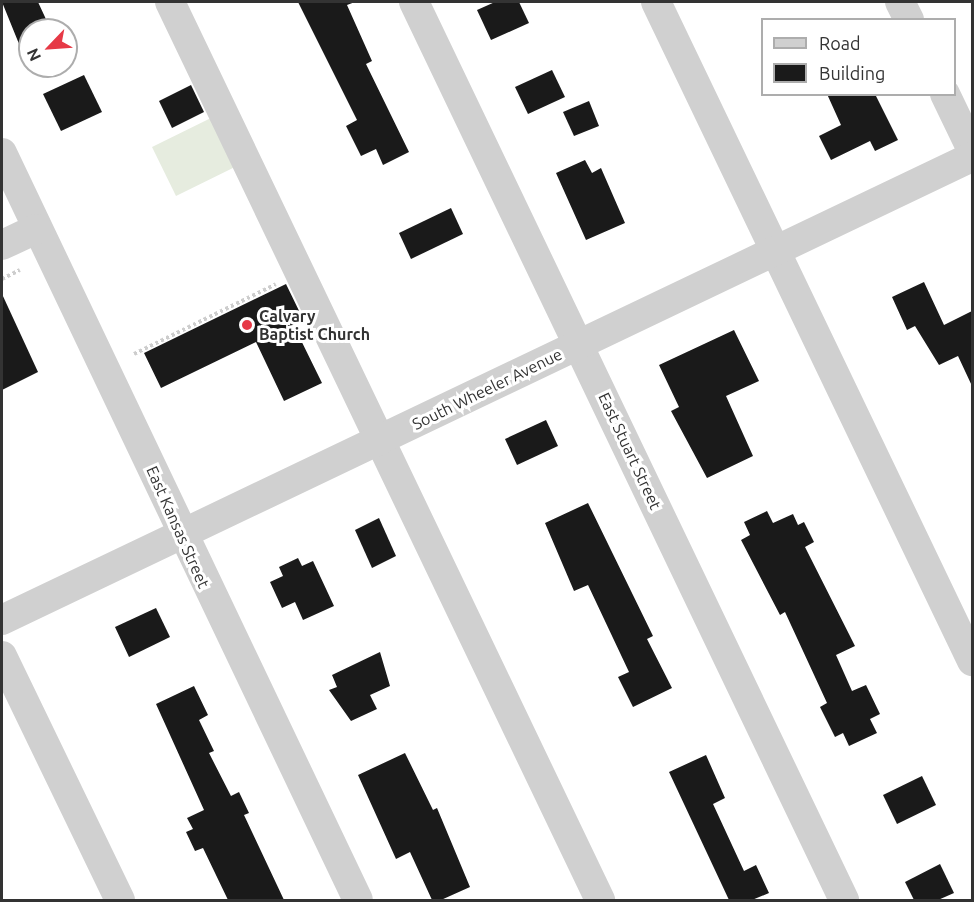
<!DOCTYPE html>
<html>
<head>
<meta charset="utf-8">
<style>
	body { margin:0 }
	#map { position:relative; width:974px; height:902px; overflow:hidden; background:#fff; font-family:Ubuntu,sans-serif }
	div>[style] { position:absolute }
	.green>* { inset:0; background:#e6ecdf }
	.building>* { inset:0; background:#1a1a1a }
	.path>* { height:4px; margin-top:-2px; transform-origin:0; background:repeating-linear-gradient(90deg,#cdcdcd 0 3px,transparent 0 6px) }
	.minor>* { height:30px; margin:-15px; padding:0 15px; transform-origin:15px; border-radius:15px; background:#d0d0d0 }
	.dots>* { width:16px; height:16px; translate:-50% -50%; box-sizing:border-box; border:3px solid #fff; border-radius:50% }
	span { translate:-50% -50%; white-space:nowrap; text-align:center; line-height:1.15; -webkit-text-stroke:6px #fff; paint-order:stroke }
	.poi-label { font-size:16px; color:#333; font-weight:700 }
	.left { translate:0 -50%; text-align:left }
	.street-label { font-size:16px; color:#333 }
	.frame { position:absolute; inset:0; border:3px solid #333; pointer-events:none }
	.legend { position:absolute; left:761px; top:18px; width:195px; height:78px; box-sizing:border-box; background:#fff; border:2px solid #adadad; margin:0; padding:8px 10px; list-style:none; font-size:18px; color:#333 }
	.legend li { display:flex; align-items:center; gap:12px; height:30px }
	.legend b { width:30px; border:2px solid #adadad }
	.north { position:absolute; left:18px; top:18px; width:60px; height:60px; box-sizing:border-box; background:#fff; border:2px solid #adadad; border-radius:50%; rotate:245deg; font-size:16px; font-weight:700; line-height:24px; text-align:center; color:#333 }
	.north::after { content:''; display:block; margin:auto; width:21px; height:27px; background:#e63946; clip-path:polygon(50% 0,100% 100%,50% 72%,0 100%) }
</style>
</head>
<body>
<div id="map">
	<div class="green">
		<div style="clip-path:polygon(215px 116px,239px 165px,176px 196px,152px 147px)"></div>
	</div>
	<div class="building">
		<div style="clip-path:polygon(2px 2px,38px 2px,51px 30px,30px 30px,30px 71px)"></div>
		<div style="clip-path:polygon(298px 2px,355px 2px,347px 5px,372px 61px,366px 64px,409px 152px,383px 165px,376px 149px,361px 156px,346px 126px,357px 120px)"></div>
		<div style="clip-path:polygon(495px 2px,519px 2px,529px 23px,491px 40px,477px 10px)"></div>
		<div style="clip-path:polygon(552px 70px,565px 97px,528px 114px,515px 87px)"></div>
		<div style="clip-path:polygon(84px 75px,102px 112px,61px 131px,43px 94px)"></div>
		<div style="clip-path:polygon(191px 85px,204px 112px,172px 128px,159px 101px)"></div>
		<div style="clip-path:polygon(827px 94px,875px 94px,898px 140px,875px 151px,870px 141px,831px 160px,819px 136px,841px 125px)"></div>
		<div style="clip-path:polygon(589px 101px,599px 126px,574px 136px,563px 112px)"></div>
		<div style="clip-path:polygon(585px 160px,592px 173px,601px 168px,625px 223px,586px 240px,556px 173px)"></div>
		<div style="clip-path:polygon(451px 208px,463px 234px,411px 259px,399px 233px)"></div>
		<div style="clip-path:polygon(924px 282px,944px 325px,972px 311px,972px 386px,958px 356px,939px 365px,915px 326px,907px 330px,892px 297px)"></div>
		<div style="clip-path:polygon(286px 284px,303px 319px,293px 324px,322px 383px,284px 401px,256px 342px,161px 388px,144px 353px)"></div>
		<div style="clip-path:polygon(2px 294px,38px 372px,2px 390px)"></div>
		<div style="clip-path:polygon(734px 330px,759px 381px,726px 396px,753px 456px,707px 478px,671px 411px,679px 407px,659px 365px)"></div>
		<div style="clip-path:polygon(546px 420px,558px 446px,517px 465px,505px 439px)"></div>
		<div style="clip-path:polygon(588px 503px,653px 636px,647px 639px,672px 688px,633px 707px,618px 677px,629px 672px,588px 585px,574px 591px,545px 523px)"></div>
		<div style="clip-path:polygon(767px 511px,773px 523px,793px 514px,798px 525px,804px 522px,814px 542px,805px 547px,855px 646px,836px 655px,852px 691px,866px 685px,880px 714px,870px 719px,877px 733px,849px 746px,843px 733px,835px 737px,820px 707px,827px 703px,785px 612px,780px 615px,741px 540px,750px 535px,744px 522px)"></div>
		<div style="clip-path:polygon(379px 518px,396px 556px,372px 568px,355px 530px)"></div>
		<div style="clip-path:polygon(298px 558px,302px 566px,313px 561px,334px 606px,303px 620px,295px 602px,282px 608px,270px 582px,283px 576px,279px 567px)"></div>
		<div style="clip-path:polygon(156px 608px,170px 637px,129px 657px,115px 627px)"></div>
		<div style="clip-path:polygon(380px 652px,390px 686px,370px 695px,377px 709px,351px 721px,329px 690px,337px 687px,332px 675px)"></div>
		<div style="clip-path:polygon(194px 686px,208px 715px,199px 720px,214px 751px,209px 753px,231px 796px,239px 792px,249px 813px,244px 815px,284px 900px,228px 900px,203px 848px,195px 851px,186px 832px,193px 829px,187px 818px,204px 810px,156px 704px)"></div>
		<div style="clip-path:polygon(405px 753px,433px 810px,437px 808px,470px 887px,441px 900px,432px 900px,410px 852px,396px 859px,358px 775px)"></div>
		<div style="clip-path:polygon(706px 755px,725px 798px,713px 804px,744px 871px,756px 865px,769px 893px,752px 900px,729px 900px,669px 772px)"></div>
		<div style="clip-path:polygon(922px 776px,936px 805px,897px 824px,883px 795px)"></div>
		<div style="clip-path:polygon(940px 864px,954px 893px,938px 900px,914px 900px,905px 882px)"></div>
	</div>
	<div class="path">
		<div style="left:2px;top:279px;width:20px;rotate:-27deg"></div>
		<div style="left:134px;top:354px;width:158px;rotate:-26.2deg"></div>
	</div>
	<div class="minor">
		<div style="left:170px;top:2px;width:996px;rotate:64.41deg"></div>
		<div style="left:414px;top:2px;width:996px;rotate:64.41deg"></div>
		<div style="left:656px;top:2px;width:731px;rotate:64.38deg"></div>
		<div style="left:900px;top:2px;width:20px;rotate:63deg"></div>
		<div style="left:945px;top:94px;width:62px;rotate:64.3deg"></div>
		<div style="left:2px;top:153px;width:827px;rotate:64.52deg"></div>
		<div style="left:2px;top:245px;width:38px;rotate:-25deg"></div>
		<div style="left:2px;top:620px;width:1075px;rotate:-25.52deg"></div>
		<div style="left:2px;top:656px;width:271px;rotate:64.2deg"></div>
	</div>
	<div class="dots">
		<div style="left:247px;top:325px;background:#e63946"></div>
	</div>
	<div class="poi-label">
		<span class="left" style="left:259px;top:325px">Calvary<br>Baptist Church</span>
	</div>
	<div class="street-label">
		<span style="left:487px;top:389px;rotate:-26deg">South Wheeler Avenue</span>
		<span style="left:630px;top:451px;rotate:65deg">East Stuart Street</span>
		<span style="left:178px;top:527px;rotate:66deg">East Kansas Street</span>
	</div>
	<div class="frame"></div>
	<ul class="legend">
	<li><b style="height:8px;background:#d0d0d0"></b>Road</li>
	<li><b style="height:16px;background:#1a1a1a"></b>Building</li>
	</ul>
	<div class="north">N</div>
</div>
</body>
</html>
